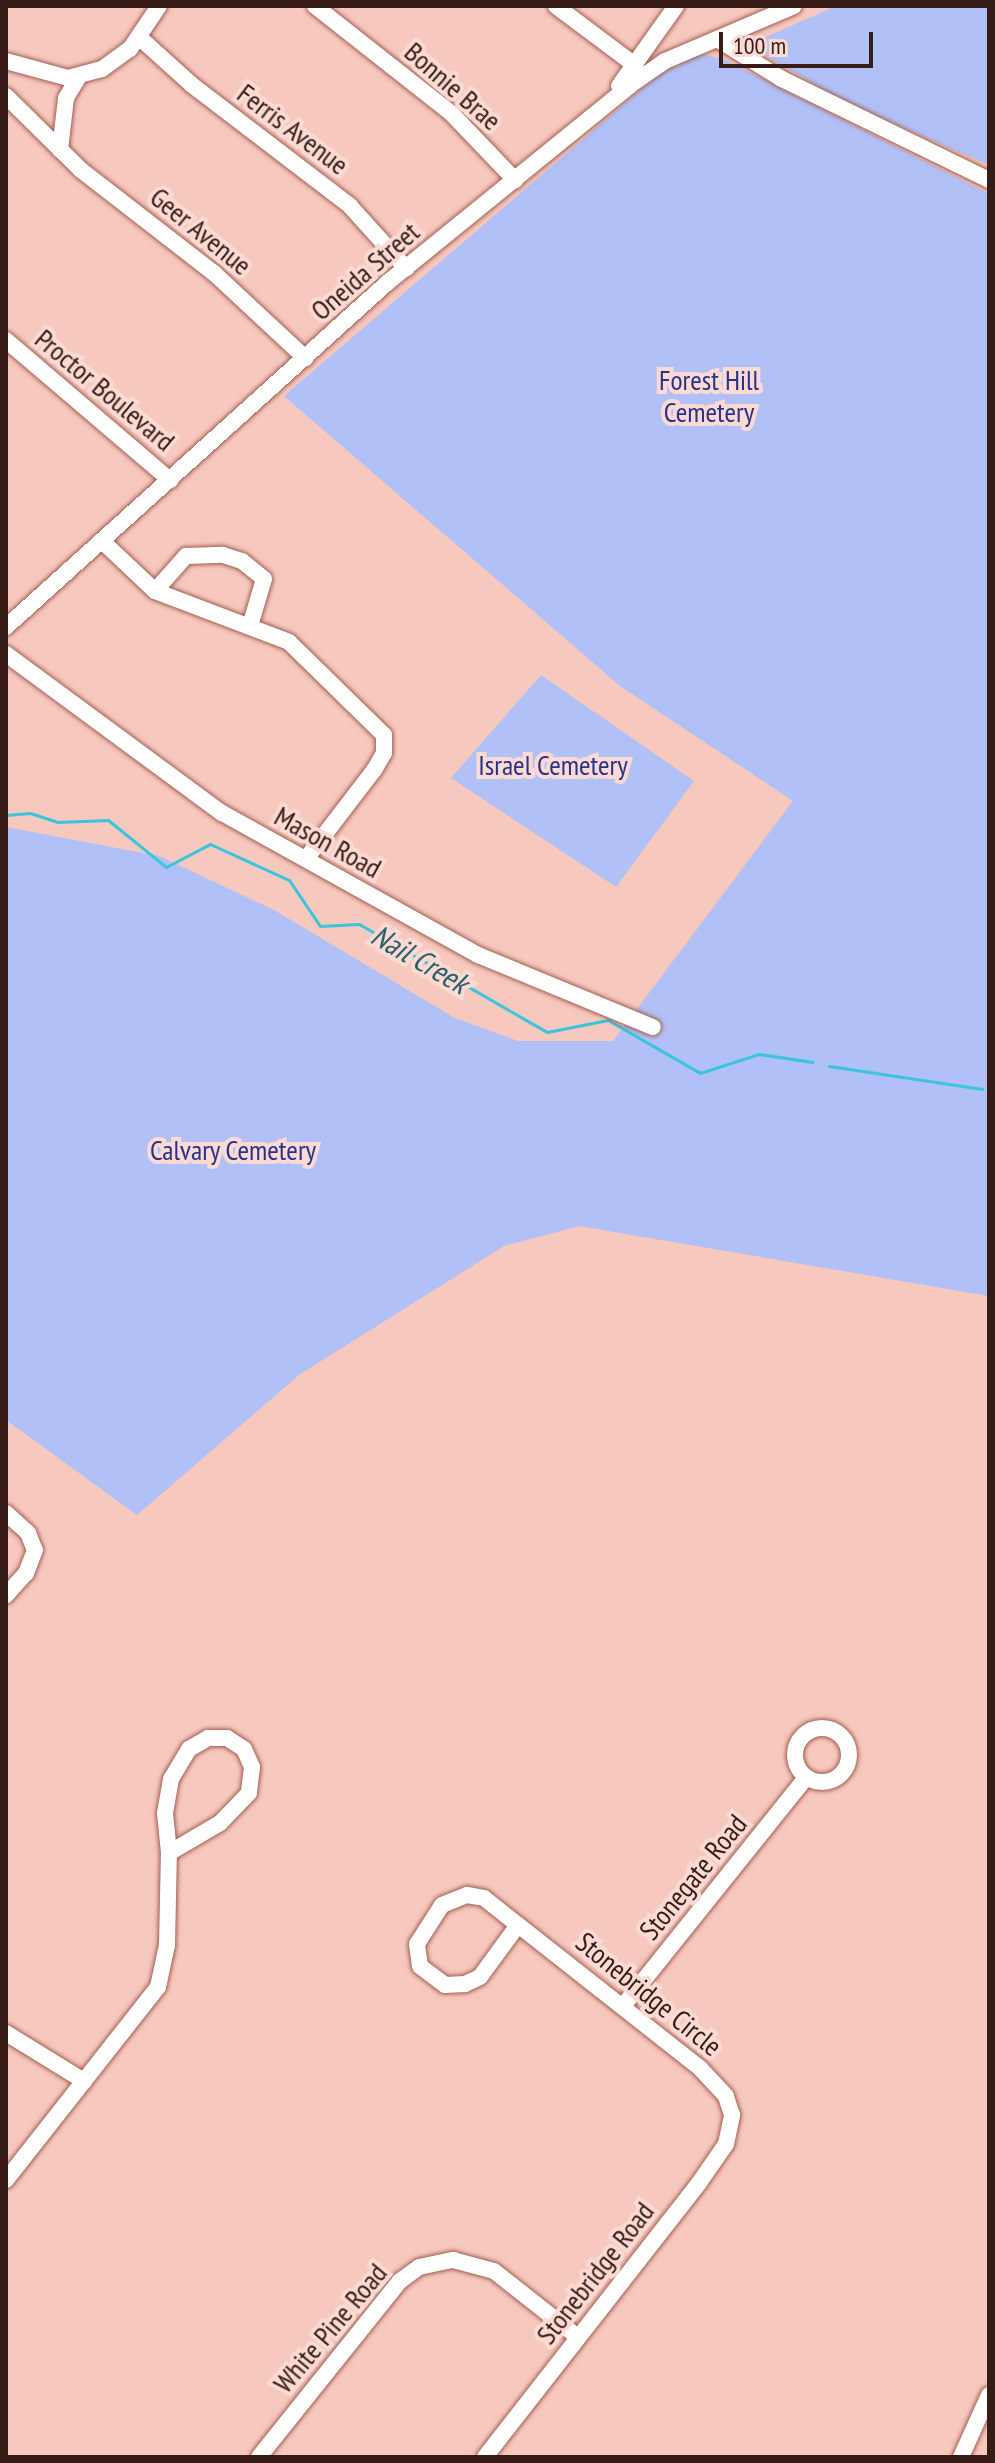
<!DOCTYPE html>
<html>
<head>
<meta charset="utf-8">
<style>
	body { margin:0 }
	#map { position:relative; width:995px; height:2463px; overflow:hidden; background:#f7c8be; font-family:"PT Sans Narrow",sans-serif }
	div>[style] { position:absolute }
	.green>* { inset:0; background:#b1c0f6 }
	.stream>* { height:3px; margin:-1.5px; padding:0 1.5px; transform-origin:1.5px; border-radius:1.5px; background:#3ac5dd }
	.roads { filter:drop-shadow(0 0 2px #a25e50) drop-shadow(0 0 2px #a25e50) }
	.minor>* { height:16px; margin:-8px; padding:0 8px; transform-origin:8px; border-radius:8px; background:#fff }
	.minor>.ring { margin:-8px; padding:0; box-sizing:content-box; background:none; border:16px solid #fff; border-radius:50% }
	span { translate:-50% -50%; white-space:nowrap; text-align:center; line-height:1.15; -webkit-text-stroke:8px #fadad3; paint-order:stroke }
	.street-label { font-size:28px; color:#371b16 }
	.park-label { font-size:28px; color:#28318c }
	.water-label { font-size:30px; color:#2a606b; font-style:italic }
	.frame { position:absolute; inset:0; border:8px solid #371b16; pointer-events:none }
	.scale { position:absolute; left:719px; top:32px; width:154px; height:36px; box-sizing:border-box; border:4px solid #371b16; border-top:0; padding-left:10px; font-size:24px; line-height:28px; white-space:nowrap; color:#371b16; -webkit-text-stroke:6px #fadad3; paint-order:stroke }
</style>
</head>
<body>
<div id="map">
	<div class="green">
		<div style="clip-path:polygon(836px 6px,989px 6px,989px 165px,846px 103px,748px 45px)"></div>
		<div style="clip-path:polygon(701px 54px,723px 59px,989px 194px,989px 1296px,579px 1226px,504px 1246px,299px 1375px,137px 1515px,6px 1420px,6px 827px,159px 856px,274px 910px,455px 1018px,518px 1041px,613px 1041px,793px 801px,620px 686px,284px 396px,658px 75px)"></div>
		<div style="clip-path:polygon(541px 675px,694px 781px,616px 887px,451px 778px)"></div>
	</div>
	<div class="stream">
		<div style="left:6px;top:815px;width:24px;rotate:-5deg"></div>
		<div style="left:30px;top:813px;width:29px;rotate:18deg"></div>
		<div style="left:58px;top:822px;width:50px;rotate:-2.3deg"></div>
		<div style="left:108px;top:820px;width:75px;rotate:39deg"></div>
		<div style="left:166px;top:867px;width:50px;rotate:-27.6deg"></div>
		<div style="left:210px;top:844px;width:87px;rotate:24.5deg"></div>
		<div style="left:289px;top:880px;width:55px;rotate:56deg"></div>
		<div style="left:320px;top:926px;width:39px;rotate:-3deg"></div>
		<div style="left:359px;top:924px;width:217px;rotate:29.9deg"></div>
		<div style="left:547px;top:1032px;width:62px;rotate:-11.1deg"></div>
		<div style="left:608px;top:1020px;width:106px;rotate:29.9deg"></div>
		<div style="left:700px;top:1073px;width:62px;rotate:-17.9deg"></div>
		<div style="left:759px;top:1054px;width:54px;rotate:8.6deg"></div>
		<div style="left:829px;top:1066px;width:155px;rotate:8.5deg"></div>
	</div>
	<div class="roads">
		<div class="minor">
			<div style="left:315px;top:6px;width:173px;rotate:38.2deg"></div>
			<div style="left:451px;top:113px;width:93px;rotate:46.3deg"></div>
			<div style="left:556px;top:6px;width:99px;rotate:36.8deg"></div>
			<div style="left:140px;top:38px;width:70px;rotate:42.1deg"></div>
			<div style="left:192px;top:85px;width:199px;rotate:37.4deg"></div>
			<div style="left:350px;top:206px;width:84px;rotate:47.9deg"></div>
			<div style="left:717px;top:39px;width:76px;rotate:31.6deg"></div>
			<div style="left:782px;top:79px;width:230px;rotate:26deg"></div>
			<div style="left:6px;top:61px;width:64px;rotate:15.3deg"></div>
			<div style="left:68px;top:78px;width:35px;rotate:-15deg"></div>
			<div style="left:102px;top:69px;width:34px;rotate:-36deg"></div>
			<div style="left:130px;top:49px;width:52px;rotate:-56deg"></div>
			<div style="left:619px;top:86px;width:98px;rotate:-54.5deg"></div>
			<div style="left:6px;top:96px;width:105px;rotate:44.6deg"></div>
			<div style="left:81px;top:170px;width:168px;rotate:37.8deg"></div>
			<div style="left:214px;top:273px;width:125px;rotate:43deg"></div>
			<div style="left:60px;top:150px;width:52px;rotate:-83.4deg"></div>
			<div style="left:66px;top:98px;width:26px;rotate:-59deg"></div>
			<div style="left:6px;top:340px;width:216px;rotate:40.5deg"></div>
			<div style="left:102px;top:541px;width:73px;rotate:43.3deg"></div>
			<div style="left:155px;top:591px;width:143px;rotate:20.8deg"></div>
			<div style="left:289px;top:642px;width:133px;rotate:44.4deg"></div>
			<div style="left:384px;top:735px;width:18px;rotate:90deg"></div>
			<div style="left:384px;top:753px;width:20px;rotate:120deg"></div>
			<div style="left:374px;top:770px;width:112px;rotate:127.4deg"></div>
			<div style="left:155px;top:591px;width:47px;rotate:-48.5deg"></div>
			<div style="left:186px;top:556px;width:37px;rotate:-2deg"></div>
			<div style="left:223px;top:555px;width:20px;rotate:18deg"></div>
			<div style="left:242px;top:561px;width:28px;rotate:39deg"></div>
			<div style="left:264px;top:579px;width:49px;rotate:106.6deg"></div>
			<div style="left:6px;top:627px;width:513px;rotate:-42.08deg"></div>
			<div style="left:387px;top:283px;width:312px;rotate:-39.1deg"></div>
			<div style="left:629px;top:86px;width:44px;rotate:-34.8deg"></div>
			<div style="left:665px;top:61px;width:140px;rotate:-23.1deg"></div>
			<div style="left:6px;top:654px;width:268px;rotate:36.4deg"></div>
			<div style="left:222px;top:813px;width:293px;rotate:29deg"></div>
			<div style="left:478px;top:955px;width:189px;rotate:22.4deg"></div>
			<div style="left:6px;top:1513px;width:30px;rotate:42deg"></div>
			<div style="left:28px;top:1533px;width:18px;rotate:68deg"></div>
			<div style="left:35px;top:1550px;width:25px;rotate:111deg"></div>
			<div style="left:26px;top:1573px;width:30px;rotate:132deg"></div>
			<div class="ring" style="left:795px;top:1728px;width:38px;height:38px"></div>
			<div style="left:208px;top:1738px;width:19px"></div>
			<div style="left:227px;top:1738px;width:20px;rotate:33deg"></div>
			<div style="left:244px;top:1749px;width:20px;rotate:66deg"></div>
			<div style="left:252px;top:1767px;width:26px;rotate:97deg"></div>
			<div style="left:249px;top:1793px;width:42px;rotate:134deg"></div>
			<div style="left:220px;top:1823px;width:59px;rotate:149.5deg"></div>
			<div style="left:169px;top:1853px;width:40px;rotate:-95.7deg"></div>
			<div style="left:165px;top:1813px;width:35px;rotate:-80deg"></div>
			<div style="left:171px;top:1779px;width:35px;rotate:-59deg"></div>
			<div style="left:189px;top:1749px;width:22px;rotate:-30deg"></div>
			<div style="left:467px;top:1895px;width:17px;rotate:10deg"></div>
			<div style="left:484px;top:1898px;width:43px;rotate:38.5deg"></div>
			<div style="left:518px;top:1925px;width:64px;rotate:126.2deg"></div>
			<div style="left:480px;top:1977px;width:17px;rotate:155deg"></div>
			<div style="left:465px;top:1984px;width:20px;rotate:177deg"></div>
			<div style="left:445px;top:1985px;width:31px;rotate:-143deg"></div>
			<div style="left:420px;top:1966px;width:22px;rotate:-98deg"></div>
			<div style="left:417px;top:1944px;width:46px;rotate:-57.3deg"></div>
			<div style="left:442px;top:1905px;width:27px;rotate:-22deg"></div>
			<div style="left:623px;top:2006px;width:290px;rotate:-51.3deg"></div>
			<div style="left:6px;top:2033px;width:92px;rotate:31.6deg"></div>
			<div style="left:6px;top:2180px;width:246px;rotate:-51.8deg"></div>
			<div style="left:158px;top:1987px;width:43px;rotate:-77.9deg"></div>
			<div style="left:167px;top:1945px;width:92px;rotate:-88.8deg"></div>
			<div style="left:259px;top:2457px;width:226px;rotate:-51.3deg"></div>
			<div style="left:400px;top:2281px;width:24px;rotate:-36deg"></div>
			<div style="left:419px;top:2267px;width:35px;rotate:-12deg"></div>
			<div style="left:453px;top:2260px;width:42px;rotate:15deg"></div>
			<div style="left:494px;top:2271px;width:107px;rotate:38.2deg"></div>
			<div style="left:485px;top:2457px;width:348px;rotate:-52deg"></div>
			<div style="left:699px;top:2183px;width:47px;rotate:-55.3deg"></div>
			<div style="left:726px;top:2144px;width:30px;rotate:-78deg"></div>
			<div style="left:732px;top:2115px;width:20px;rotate:-108deg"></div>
			<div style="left:726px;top:2096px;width:38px;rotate:-133deg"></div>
			<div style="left:700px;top:2068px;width:231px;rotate:-141.8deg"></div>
			<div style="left:961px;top:2457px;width:68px;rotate:-65.7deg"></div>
		</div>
	</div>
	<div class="street-label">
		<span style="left:453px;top:86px;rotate:41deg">Bonnie Brae</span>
		<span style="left:293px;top:129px;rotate:37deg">Ferris Avenue</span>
		<span style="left:201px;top:231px;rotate:39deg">Geer Avenue</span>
		<span style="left:365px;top:271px;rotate:-41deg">Oneida Street</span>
		<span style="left:105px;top:390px;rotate:40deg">Proctor Boulevard</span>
		<span style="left:328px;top:842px;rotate:29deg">Mason Road</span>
		<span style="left:693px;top:1877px;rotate:-51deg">Stonegate Road</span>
		<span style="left:649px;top:1994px;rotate:39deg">Stonebridge Circle</span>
		<span style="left:595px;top:2273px;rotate:-52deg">Stonebridge Road</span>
		<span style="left:330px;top:2328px;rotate:-50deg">White Pine Road</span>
	</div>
	<div class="park-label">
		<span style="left:709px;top:396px">Forest Hill<br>Cemetery</span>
		<span style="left:553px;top:765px">Israel Cemetery</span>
		<span style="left:233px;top:1150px">Calvary Cemetery</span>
	</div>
	<div class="water-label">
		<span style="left:420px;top:959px;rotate:30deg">Nail Creek</span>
	</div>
	<div class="frame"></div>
	<div class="scale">100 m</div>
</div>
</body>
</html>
